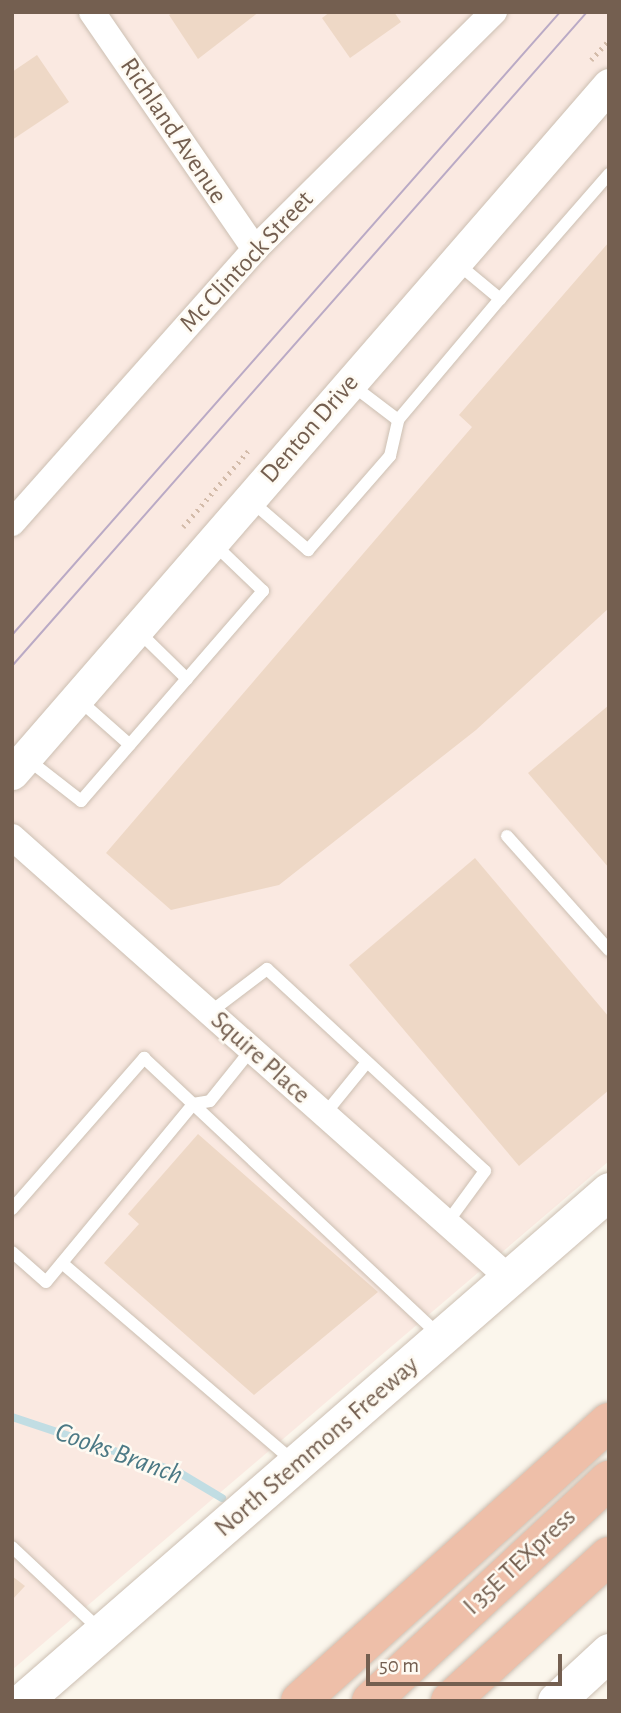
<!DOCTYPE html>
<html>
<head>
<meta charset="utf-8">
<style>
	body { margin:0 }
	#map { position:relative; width:621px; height:1713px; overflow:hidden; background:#fbf6ec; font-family:"Alegreya Sans",sans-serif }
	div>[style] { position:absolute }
	.commercial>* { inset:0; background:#fae9e1 }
	.stream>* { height:8px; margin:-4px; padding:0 4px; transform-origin:4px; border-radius:4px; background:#c1dde3 }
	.building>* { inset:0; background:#eed8c6 }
	.path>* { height:4.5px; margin-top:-2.25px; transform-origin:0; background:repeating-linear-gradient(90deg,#d3bba9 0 2px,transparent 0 7px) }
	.roads { filter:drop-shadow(0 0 2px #ccbfb2) drop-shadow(0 0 2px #ccbfb2) }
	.service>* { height:12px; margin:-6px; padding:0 6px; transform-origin:6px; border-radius:6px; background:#fff }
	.minor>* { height:26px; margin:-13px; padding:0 13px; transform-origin:13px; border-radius:13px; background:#fff }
	.tertiary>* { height:33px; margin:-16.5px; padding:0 16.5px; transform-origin:16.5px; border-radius:16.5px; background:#fff }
	.secondary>* { height:37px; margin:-18.5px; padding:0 18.5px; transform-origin:18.5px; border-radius:18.5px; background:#fff }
	.motorway>* { height:38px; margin:-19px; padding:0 19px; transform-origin:19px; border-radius:19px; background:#eebfa9 }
	.tram>* { height:2px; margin:-1px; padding:0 1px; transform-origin:1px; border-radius:1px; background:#baaac5 }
	span { translate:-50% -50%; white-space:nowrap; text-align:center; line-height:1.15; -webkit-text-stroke:5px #fefaf2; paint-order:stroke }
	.street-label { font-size:26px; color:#745f50 }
	.water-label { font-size:28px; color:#4c7985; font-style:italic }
	.frame { position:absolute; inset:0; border:14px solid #745f50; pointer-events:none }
	.scale { position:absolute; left:366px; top:1654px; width:196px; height:32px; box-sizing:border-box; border:4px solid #745f50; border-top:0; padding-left:9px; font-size:21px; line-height:24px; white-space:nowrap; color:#745f50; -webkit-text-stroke:5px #fefaf2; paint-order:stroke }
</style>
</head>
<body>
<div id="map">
	<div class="commercial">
		<div style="clip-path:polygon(12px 12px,609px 12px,609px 1161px,12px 1670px)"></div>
	</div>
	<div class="stream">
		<div style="left:12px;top:1417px;width:177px;rotate:18.4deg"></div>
		<div style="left:180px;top:1473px;width:49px;rotate:30.8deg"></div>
	</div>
	<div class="building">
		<div style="clip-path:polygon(174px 12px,259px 12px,198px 59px,169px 15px)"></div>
		<div style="clip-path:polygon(330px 12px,394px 12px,401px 22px,350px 58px,322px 18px)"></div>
		<div style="clip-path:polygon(37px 55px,69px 102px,12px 140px,12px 72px)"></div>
		<div style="clip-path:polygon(609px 242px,609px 608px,476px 730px,279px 885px,171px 910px,106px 853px,472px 427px,459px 415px)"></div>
		<div style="clip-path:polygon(609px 705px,609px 868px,528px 773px)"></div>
		<div style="clip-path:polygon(475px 858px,609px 1017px,609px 1090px,519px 1166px,349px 965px)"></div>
		<div style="clip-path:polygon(198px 1134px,378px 1292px,254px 1395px,104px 1263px,139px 1224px,128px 1214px)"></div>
		<div style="clip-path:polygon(12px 1576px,25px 1586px,12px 1600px)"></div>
	</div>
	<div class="path">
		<div style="left:591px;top:60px;width:27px;rotate:-48deg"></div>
		<div style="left:183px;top:527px;width:100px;rotate:-49.5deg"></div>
	</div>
	<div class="roads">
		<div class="service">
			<div style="left:458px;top:264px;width:55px;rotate:39.8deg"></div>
			<div style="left:500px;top:299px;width:166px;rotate:-48.9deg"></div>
			<div style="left:352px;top:385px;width:58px;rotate:37.3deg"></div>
			<div style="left:398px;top:420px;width:158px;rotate:-49.9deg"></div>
			<div style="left:250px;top:500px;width:77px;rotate:40.8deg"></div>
			<div style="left:308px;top:550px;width:125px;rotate:-48.9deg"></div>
			<div style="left:390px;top:456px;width:37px;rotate:-77deg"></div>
			<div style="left:137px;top:630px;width:70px;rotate:44.4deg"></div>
			<div style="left:78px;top:699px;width:69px;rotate:41.5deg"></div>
			<div style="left:26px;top:758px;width:70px;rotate:38deg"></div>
			<div style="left:81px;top:801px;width:278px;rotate:-49.1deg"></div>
			<div style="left:263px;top:591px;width:68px;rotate:-136.2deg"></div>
			<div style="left:507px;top:836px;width:153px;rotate:48.2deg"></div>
			<div style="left:209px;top:1013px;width:73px;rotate:-37.2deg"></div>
			<div style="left:267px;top:969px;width:297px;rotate:42.8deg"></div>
			<div style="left:485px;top:1171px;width:64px;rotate:126.2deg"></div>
			<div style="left:324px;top:1115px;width:68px;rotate:-50.9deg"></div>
			<div style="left:12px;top:1209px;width:201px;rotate:-48.8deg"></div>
			<div style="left:144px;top:1058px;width:405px;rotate:43.2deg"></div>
			<div style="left:12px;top:1252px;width:45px;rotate:41.4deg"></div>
			<div style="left:46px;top:1282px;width:231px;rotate:-50.4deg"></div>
			<div style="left:193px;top:1104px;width:17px;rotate:-10deg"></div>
			<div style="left:210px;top:1101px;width:65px;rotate:-51.2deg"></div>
			<div style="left:62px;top:1263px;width:306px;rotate:40.6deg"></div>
			<div style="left:12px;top:1547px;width:121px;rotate:43.3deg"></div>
		</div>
		<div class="minor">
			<div style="left:92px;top:12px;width:288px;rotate:55.5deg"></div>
			<div style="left:12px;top:523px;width:366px;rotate:-48.4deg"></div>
			<div style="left:255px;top:249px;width:337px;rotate:-44.8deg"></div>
			<div style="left:12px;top:837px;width:664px;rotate:41.58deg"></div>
		</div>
		<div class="tertiary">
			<div style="left:12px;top:773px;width:911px;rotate:-49.05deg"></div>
		</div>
		<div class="secondary">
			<div style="left:23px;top:1701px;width:777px;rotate:-41.03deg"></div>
			<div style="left:556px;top:1701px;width:72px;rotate:-42.8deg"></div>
		</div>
		<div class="motorway">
			<div style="left:300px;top:1701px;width:416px;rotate:-42.1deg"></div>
			<div style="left:371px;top:1701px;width:325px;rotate:-42.9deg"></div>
			<div style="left:450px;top:1701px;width:215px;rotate:-42.4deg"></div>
		</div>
	</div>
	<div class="tram">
		<div style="left:12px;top:635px;width:830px;rotate:-48.66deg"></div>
		<div style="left:12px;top:666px;width:871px;rotate:-48.68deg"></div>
	</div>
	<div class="street-label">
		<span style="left:173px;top:131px;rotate:56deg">Richland Avenue</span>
		<span style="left:247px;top:262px;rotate:-47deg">Mc Clintock Street</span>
		<span style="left:310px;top:429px;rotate:-49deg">Denton Drive</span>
		<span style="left:260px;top:1058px;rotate:42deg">Squire Place</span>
		<span style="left:317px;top:1447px;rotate:-41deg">North Stemmons Freeway</span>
		<span style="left:520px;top:1562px;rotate:-43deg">I 35E TEXpress</span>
	</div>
	<div class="water-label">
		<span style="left:119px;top:1454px;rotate:20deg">Cooks Branch</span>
	</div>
	<div class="frame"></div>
	<div class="scale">50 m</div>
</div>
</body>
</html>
